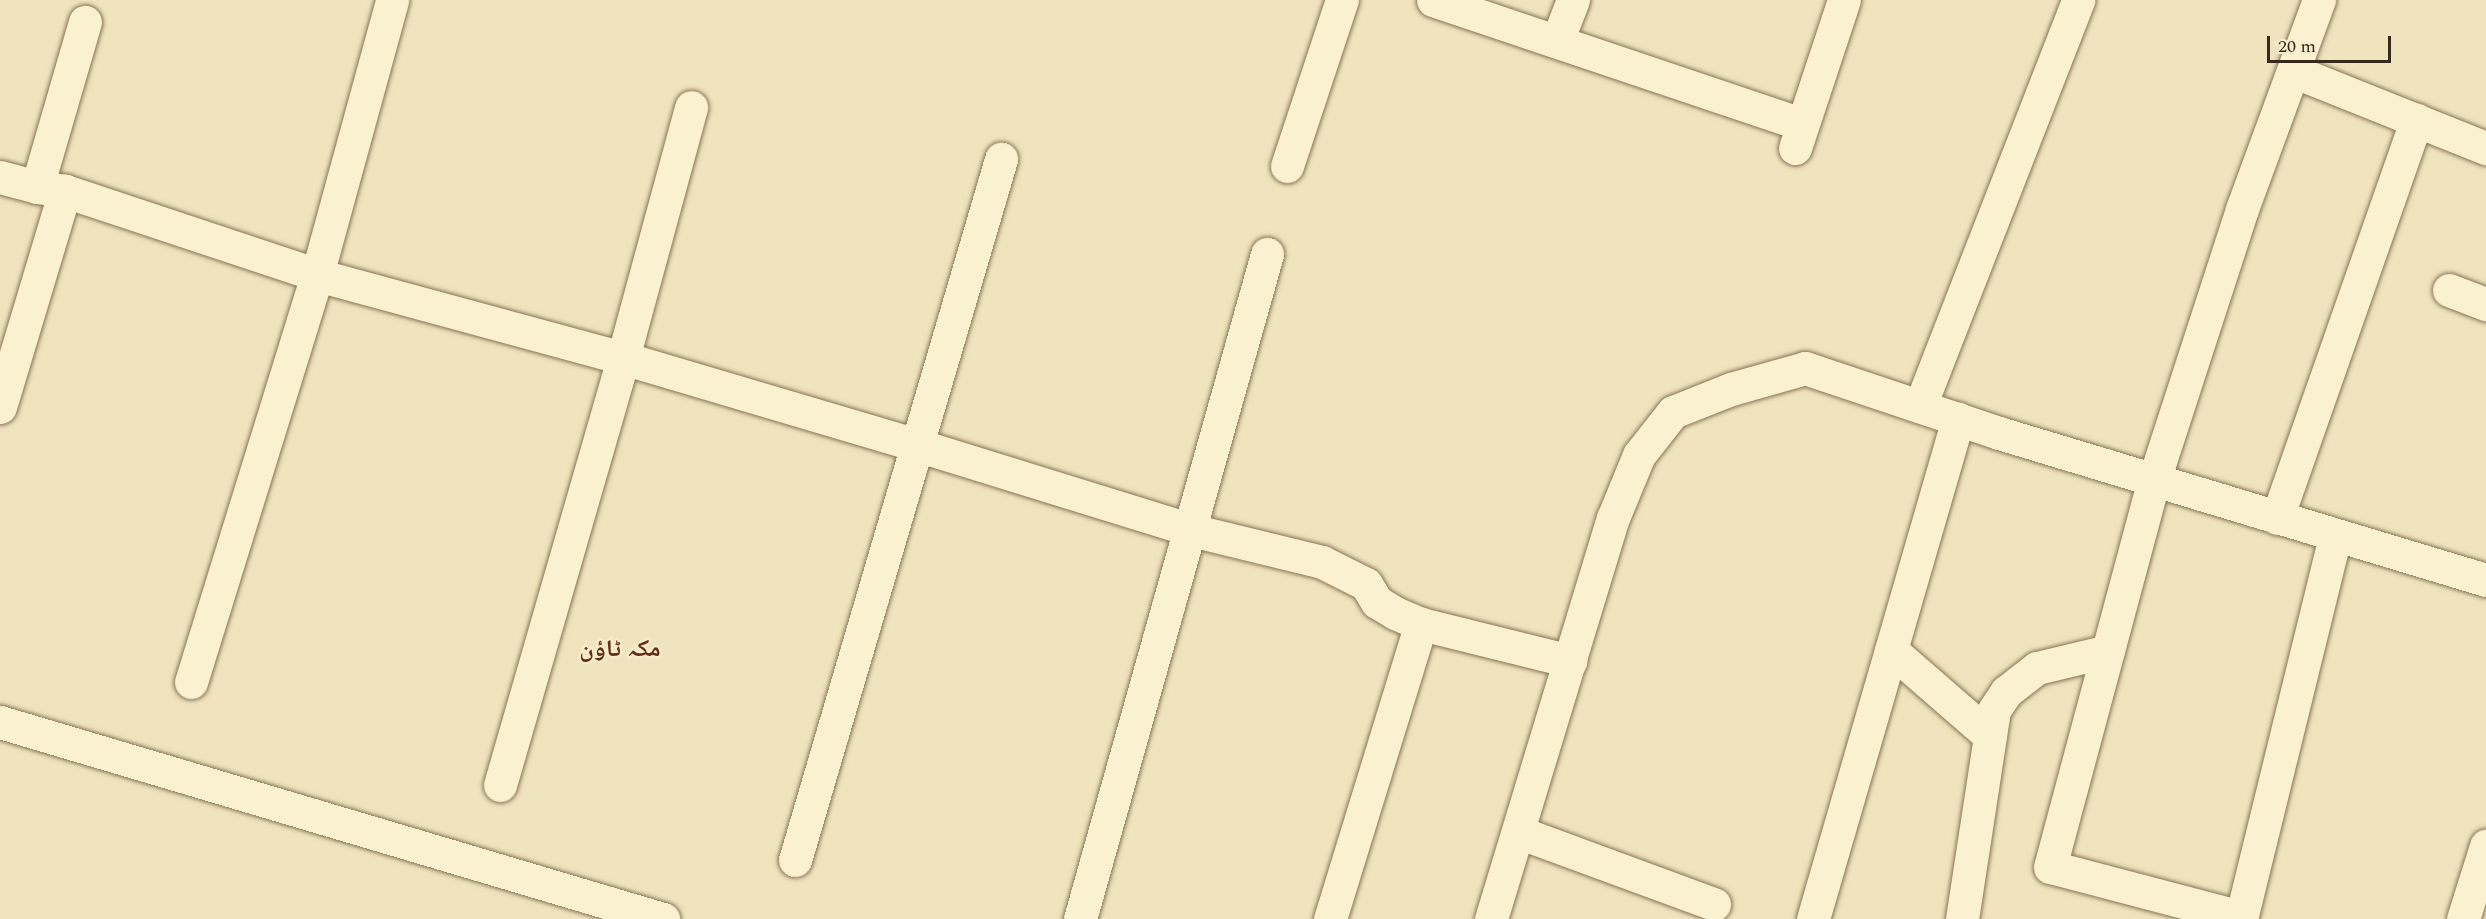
<!DOCTYPE html>
<html>
<head>
<meta charset="utf-8">
<style>
	body { margin:0 }
	#map { position:relative; width:2486px; height:919px; overflow:hidden; background:#efe4bd; font-family:Spectral,"Noto Naskh Arabic",serif }
	div>[style] { position:absolute }
	.roads { filter:drop-shadow(0 0 2px #887455) drop-shadow(0 0 2px #887455) }
	.minor>* { height:33px; margin:-16.5px; padding:0 16.5px; transform-origin:16.5px; border-radius:16.5px; background:#faf1d0 }
	span { translate:-50% -50%; white-space:nowrap; text-align:center; line-height:1.15; -webkit-text-stroke:4.5px #f7edcd; paint-order:stroke }
	.district-label { font-size:24px; color:#652e19; font-weight:700 }
	.scale { position:absolute; left:2267px; top:36px; width:124px; height:27px; box-sizing:border-box; border:3px solid #362a1b; border-top:0; padding-left:8px; font-size:18px; line-height:21px; white-space:nowrap; color:#362a1b; -webkit-text-stroke:4px #f7edcd; paint-order:stroke }
</style>
</head>
<body>
<div id="map">
	<div class="roads">
		<div class="minor">
			<div style="left:1433px;top:0;width:389px;rotate:18.6deg"></div>
			<div style="left:1557px;top:41px;width:44px;rotate:-68.7deg"></div>
			<div style="left:2293px;top:71px;width:208px;rotate:21.8deg"></div>
			<div style="left:1795px;top:148px;width:156px;rotate:-71.7deg"></div>
			<div style="left:1287px;top:166px;width:175px;rotate:-71.7deg"></div>
			<div style="left:0;top:177px;width:38px;rotate:15deg"></div>
			<div style="left:37px;top:187px;width:28px;rotate:8deg"></div>
			<div style="left:65px;top:191px;width:266px;rotate:18.4deg"></div>
			<div style="left:317px;top:275px;width:317px;rotate:15.2deg"></div>
			<div style="left:623px;top:358px;width:307px;rotate:16.5deg"></div>
			<div style="left:917px;top:445px;width:287px;rotate:17.2deg"></div>
			<div style="left:1191px;top:530px;width:135px;rotate:13.7deg"></div>
			<div style="left:1322px;top:562px;width:49px;rotate:26.6deg"></div>
			<div style="left:1366px;top:584px;width:21px;rotate:59deg"></div>
			<div style="left:1377px;top:602px;width:21px;rotate:31deg"></div>
			<div style="left:1395px;top:613px;width:28px;rotate:23deg"></div>
			<div style="left:1421px;top:624px;width:154px;rotate:13.9deg"></div>
			<div style="left:37px;top:187px;width:172px;rotate:-73.8deg"></div>
			<div style="left:2449px;top:290px;width:40px;rotate:21deg"></div>
			<div style="left:1920px;top:406px;width:436px;rotate:-68.7deg"></div>
			<div style="left:0;top:407px;width:226px;rotate:-73.3deg"></div>
			<div style="left:2277px;top:518px;width:422px;rotate:-70.7deg"></div>
			<div style="left:1891px;top:650px;width:131px;rotate:41deg"></div>
			<div style="left:191px;top:682px;width:426px;rotate:-72.8deg"></div>
			<div style="left:317px;top:275px;width:285px;rotate:-74.7deg"></div>
			<div style="left:0;top:722px;width:692px;rotate:16.55deg"></div>
			<div style="left:500px;top:785px;width:444px;rotate:-73.9deg"></div>
			<div style="left:623px;top:358px;width:260px;rotate:-74.8deg"></div>
			<div style="left:1518px;top:832px;width:209px;rotate:20.2deg"></div>
			<div style="left:795px;top:860px;width:731px;rotate:-73.62deg"></div>
			<div style="left:2241px;top:917px;width:197px;rotate:-165.3deg"></div>
			<div style="left:2050px;top:867px;width:401px;rotate:-75deg"></div>
			<div style="left:2154px;top:480px;width:285px;rotate:-72deg"></div>
			<div style="left:2242px;top:209px;width:223px;rotate:-69.8deg"></div>
			<div style="left:1080px;top:919px;width:691px;rotate:-74.29deg"></div>
			<div style="left:1330px;top:919px;width:309px;rotate:-72.9deg"></div>
			<div style="left:1491px;top:919px;width:419px;rotate:-73.1deg"></div>
			<div style="left:1613px;top:518px;width:68px;rotate:-67.6deg"></div>
			<div style="left:1639px;top:455px;width:55px;rotate:-51.7deg"></div>
			<div style="left:1673px;top:412px;width:62px;rotate:-21.6deg"></div>
			<div style="left:1731px;top:389px;width:77px;rotate:-15.8deg"></div>
			<div style="left:1805px;top:368px;width:205px;rotate:18.5deg"></div>
			<div style="left:1999px;top:433px;width:509px;rotate:16.8deg"></div>
			<div style="left:1813px;top:919px;width:521px;rotate:-73.83deg"></div>
			<div style="left:1962px;top:919px;width:211px;rotate:-81.3deg"></div>
			<div style="left:1994px;top:710px;width:22px;rotate:-56deg"></div>
			<div style="left:2006px;top:692px;width:39px;rotate:-38deg"></div>
			<div style="left:2037px;top:668px;width:73px;rotate:-13.5deg"></div>
			<div style="left:2241px;top:919px;width:394px;rotate:-76.2deg"></div>
			<div style="left:2463px;top:919px;width:77px;rotate:-72.5deg"></div>
		</div>
	</div>
	<div class="district-label">
		<span style="left:620px;top:650px">مکہ ٹاؤن</span>
	</div>
	<div class="scale">20 m</div>
</div>
</body>
</html>
